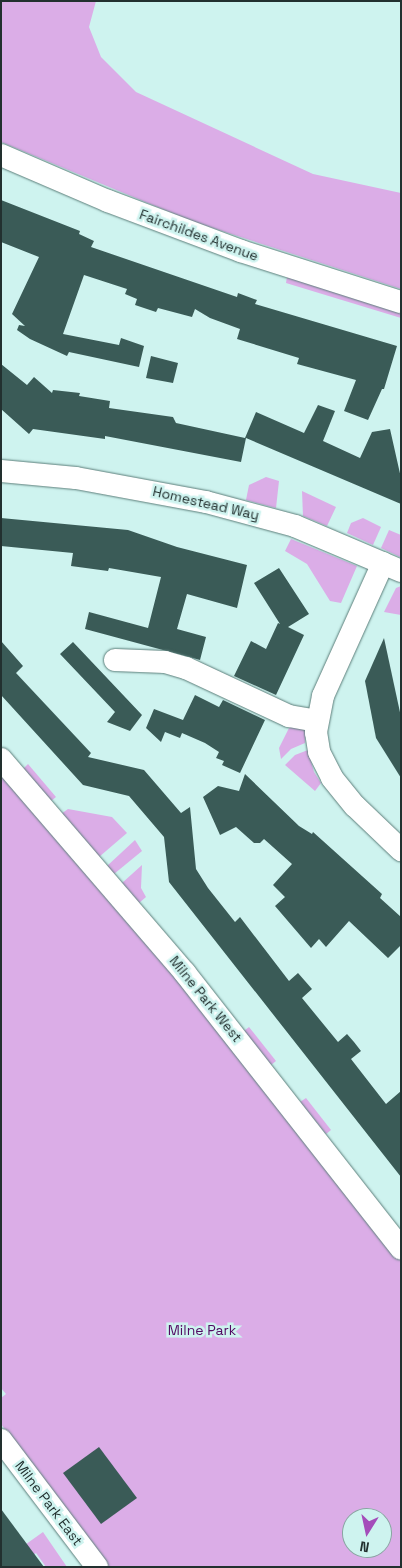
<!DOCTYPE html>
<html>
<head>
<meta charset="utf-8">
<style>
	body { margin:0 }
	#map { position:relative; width:402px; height:1568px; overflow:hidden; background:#cef3ef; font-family:"Space Grotesk",sans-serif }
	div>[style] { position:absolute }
	.green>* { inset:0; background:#dbade7 }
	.building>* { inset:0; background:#3a5b57 }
	.roads { filter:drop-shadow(0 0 1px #5c7e7a) drop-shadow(0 0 1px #5c7e7a) }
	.minor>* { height:22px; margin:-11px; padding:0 11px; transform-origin:11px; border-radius:11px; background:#fff }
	span { translate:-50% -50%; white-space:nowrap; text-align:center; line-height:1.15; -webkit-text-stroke:5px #cef3ef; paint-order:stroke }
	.street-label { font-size:14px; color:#22302f }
	.park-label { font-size:14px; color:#520a62 }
	.frame { position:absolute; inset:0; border:2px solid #22302f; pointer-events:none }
	.north { position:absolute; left:342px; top:1508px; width:50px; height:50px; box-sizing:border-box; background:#cef3ef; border:1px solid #89a5a2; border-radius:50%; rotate:190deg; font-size:14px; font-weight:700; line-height:20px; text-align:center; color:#22302f }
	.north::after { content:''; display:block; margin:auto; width:18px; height:22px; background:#a44dba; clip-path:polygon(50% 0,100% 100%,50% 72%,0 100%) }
</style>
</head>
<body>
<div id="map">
	<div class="green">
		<div style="clip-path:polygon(1px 1px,96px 1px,89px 27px,101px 57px,136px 92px,313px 174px,401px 193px,401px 289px,191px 221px,1px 142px)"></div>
		<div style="clip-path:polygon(287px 277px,401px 312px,401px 318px,286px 283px)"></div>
		<div style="clip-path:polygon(266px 477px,279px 481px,276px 508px,246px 500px,249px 485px)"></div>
		<div style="clip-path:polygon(302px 491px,336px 507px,327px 526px,303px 516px)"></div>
		<div style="clip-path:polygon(363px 518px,381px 527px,373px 545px,347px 533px,351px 523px)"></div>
		<div style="clip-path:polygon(389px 530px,401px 535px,400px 557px,381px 548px)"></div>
		<div style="clip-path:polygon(291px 539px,357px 566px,341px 603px,330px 601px,307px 564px,285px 551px)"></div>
		<div style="clip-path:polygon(401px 586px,401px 615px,384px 612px,396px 588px)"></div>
		<div style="clip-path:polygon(292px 722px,306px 728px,305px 743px,291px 749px,281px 759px,279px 748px)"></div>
		<div style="clip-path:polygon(308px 750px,314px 772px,321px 783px,315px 791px,285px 765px,295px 755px)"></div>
		<div style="clip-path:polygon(28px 764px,56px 797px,51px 801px,23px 769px)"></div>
		<div style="clip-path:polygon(evenodd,1px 772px,133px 924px,401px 1261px,401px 1567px,108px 1567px,1px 1424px,1px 1398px,6px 1394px,1px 1388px,1px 772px,352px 1518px,382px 1518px,382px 1548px,352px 1548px,352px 1518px)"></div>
		<div style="clip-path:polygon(68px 809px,112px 817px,127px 833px,99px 857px,61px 814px)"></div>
		<div style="clip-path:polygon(135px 840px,142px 851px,114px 874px,107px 866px)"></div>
		<div style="clip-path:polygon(142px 865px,141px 888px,146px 897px,139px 903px,122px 883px)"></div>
		<div style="clip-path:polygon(249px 1027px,276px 1061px,271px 1065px,244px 1031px)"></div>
		<div style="clip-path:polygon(306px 1098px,331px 1130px,326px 1134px,300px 1102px)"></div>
		<div style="clip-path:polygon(43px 1532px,67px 1567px,46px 1567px,36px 1553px,17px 1567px,1px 1562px)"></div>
	</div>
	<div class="building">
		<div style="clip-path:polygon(1px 200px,80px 231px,79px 234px,94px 241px,91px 247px,237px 297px,238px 293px,257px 300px,255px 304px,397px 346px,384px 389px,382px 389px,368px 420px,344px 411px,356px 380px,297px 364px,299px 358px,237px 339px,240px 329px,210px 318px,195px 309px,192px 317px,158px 308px,156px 312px,135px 305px,137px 299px,125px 294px,127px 289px,84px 275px,63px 334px,119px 345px,121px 338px,144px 346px,139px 367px,69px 352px,67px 356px,30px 339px,17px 330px,19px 325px,25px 326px,12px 314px,39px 257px,1px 242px)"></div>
		<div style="clip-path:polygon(151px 356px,178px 363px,173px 383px,146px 378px)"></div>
		<div style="clip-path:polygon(1px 364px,27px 385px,34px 377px,52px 393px,53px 390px,80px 393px,79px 396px,110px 401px,109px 408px,173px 417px,176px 423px,245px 438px,256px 412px,304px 433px,318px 405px,335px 411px,323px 441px,360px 458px,372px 432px,390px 429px,401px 478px,401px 504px,246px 438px,241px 462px,105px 436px,105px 439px,33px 429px,29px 434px,1px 409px)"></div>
		<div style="clip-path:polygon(1px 518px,128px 530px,177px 547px,247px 565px,237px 608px,187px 594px,177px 629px,206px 637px,200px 660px,85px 629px,89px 612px,148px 628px,161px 577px,109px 568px,108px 571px,71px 566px,73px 553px,1px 546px)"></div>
		<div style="clip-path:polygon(279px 568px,309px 614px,288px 627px,304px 635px,276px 695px,234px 676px,251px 641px,266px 649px,278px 623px,280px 624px,254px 583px)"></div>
		<div style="clip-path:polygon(384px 638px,401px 717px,401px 778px,376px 738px,365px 681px)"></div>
		<div style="clip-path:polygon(1px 641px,23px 666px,16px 673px,91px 753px,88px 757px,144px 770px,181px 813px,190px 807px,196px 869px,208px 888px,235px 922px,240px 917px,289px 981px,298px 973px,312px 989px,302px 998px,338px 1042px,347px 1034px,354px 1042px,361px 1051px,351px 1059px,386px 1104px,401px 1091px,401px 1177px,169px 882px,164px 837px,129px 796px,83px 785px,1px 695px)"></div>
		<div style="clip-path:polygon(73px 642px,142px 715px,130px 731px,107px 722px,115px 712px,60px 654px)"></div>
		<div style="clip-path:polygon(195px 695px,219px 707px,223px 700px,265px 720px,240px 773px,222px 765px,224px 761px,216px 758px,219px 752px,205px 743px,182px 733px,180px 738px,165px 732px,161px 742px,146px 728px,154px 709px,183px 720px)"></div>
		<div style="clip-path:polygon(245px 774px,299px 826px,312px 834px,313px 832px,382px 894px,380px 898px,401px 917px,401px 945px,388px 958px,349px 921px,326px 947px,319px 939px,311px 948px,275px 906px,285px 897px,273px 885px,292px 864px,264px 839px,260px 843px,254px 843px,236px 827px,220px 835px,203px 797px,218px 786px,239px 791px)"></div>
		<div style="clip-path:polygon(99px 1447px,137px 1498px,101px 1524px,63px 1473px)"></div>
		<div style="clip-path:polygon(1px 1509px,44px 1567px,1px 1567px)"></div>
	</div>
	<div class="roads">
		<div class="minor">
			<div style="left:1px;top:155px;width:116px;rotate:23.3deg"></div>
			<div style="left:108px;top:201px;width:142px;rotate:20.6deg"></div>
			<div style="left:241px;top:251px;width:168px;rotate:17.7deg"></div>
			<div style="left:1px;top:471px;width:75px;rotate:5.3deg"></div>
			<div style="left:76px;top:478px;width:132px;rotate:10.5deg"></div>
			<div style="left:206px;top:502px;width:92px;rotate:15.1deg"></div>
			<div style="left:295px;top:526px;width:115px;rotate:23deg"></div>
			<div style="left:383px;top:563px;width:146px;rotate:114.3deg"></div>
			<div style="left:323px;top:696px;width:37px;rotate:101deg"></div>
			<div style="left:316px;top:732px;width:20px;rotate:81deg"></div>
			<div style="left:319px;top:752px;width:29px;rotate:63deg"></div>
			<div style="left:332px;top:778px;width:36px;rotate:51deg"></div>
			<div style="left:355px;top:806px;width:64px;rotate:43.7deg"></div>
			<div style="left:115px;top:660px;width:50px;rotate:2.3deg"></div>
			<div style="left:165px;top:662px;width:22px;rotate:16deg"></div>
			<div style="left:186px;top:668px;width:114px;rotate:25deg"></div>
			<div style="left:289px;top:716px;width:28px;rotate:10deg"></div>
			<div style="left:1px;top:759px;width:282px;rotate:49.3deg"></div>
			<div style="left:185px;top:973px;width:350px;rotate:51.9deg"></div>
			<div style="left:1px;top:1440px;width:159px;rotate:52.9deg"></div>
		</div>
	</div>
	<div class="street-label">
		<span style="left:199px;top:235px;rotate:20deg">Fairchildes Avenue</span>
		<span style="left:206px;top:503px;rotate:13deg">Homestead Way</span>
		<span style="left:206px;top:999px;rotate:51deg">Milne Park West</span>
		<span style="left:49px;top:1503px;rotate:53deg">Milne Park East</span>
	</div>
	<div class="park-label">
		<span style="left:202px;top:1330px">Milne Park</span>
	</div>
	<div class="frame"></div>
	<div class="north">N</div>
</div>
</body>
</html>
